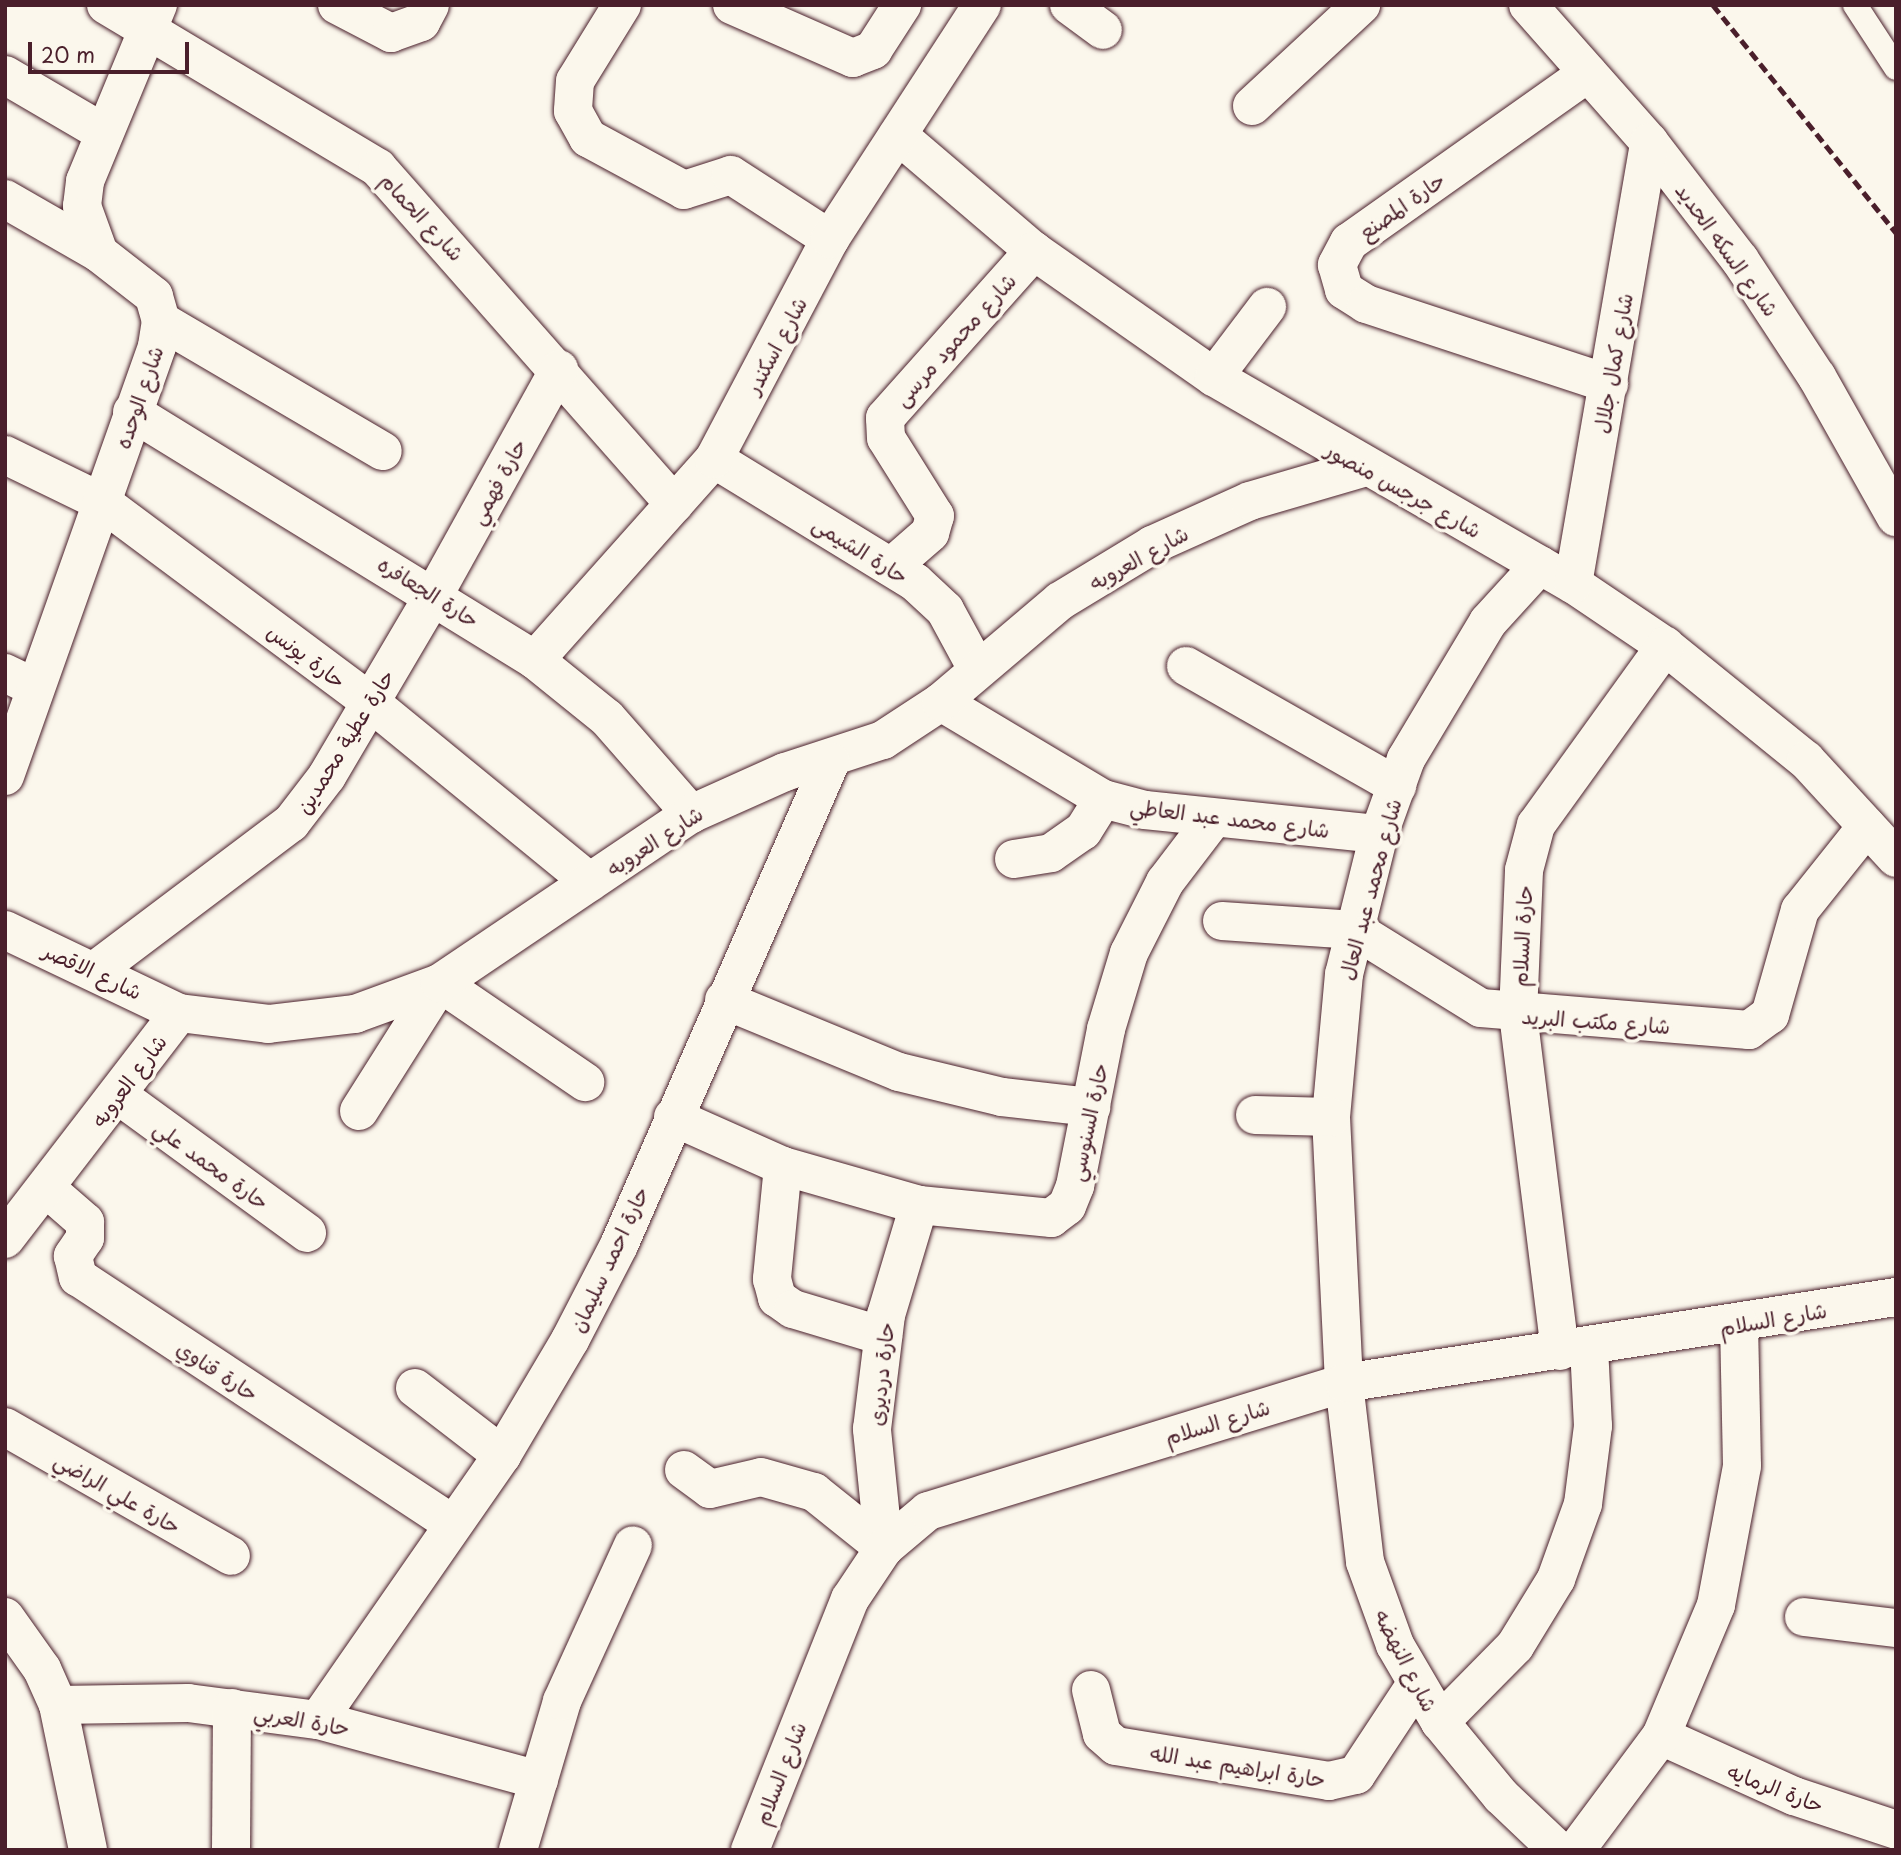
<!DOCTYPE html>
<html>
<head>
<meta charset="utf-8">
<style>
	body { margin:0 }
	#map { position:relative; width:1901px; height:1855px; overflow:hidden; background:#fbf7ec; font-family:"Playpen Sans","Playpen Sans Arabic",sans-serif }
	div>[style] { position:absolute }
	.roads { filter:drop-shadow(0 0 2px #4a1f2b) drop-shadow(0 0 2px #4a1f2b) }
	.service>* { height:24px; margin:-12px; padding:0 12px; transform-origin:12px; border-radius:12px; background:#fbf7ec }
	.minor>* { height:38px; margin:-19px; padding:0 19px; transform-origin:19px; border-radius:19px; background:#fbf7ec }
	.rail>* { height:5px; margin-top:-2.5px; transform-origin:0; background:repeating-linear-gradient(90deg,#4a1f2b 0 10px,transparent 0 15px) }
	span { translate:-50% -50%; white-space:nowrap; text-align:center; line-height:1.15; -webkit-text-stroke:7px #fbf7ec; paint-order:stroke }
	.street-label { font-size:21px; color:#4a1f2b }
	.frame { position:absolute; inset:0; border:7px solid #4a1f2b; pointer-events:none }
	.scale { position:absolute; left:28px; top:42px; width:161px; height:32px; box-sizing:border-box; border:4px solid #4a1f2b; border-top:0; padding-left:9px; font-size:21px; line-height:24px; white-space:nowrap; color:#4a1f2b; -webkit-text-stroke:5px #fbf7ec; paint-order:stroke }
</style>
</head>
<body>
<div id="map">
	<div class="roads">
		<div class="service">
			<div style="left:1855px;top:5px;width:75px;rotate:56.9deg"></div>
		</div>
		<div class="minor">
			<div style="left:106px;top:5px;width:317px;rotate:30.9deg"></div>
			<div style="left:378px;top:168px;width:448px;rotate:48.6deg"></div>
			<div style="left:337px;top:5px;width:61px;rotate:27.4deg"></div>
			<div style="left:391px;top:33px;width:32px;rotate:-20deg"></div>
			<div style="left:421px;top:22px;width:19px;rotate:-62deg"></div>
			<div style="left:622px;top:5px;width:89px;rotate:121.7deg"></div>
			<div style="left:575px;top:81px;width:30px;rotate:94deg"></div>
			<div style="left:573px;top:111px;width:31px;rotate:61deg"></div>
			<div style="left:588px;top:138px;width:109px;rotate:28.4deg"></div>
			<div style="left:684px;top:190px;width:49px;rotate:-17.7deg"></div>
			<div style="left:731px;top:175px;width:118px;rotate:32.9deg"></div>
			<div style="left:732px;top:5px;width:132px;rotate:23.7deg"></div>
			<div style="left:853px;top:58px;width:22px;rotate:-22deg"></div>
			<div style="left:873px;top:50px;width:54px;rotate:-57.2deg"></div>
			<div style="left:1069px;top:5px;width:42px;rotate:36.3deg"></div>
			<div style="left:1528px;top:5px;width:183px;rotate:48.5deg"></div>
			<div style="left:1649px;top:142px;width:149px;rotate:52.4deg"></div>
			<div style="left:1740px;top:260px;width:140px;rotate:56.7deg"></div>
			<div style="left:1817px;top:377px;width:161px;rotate:60.6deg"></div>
			<div style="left:1588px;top:73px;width:293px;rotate:144.7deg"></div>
			<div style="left:1349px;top:242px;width:26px;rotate:118deg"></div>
			<div style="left:1337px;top:265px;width:26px;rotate:74deg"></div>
			<div style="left:1344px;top:290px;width:26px;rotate:32deg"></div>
			<div style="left:1366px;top:304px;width:256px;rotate:18.2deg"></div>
			<div style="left:5px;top:75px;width:115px;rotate:30.4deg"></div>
			<div style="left:1252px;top:106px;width:149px;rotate:-42.8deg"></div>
			<div style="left:898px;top:135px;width:179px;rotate:40.5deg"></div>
			<div style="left:1034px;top:251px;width:220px;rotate:35deg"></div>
			<div style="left:1214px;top:377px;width:414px;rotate:30deg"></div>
			<div style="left:1573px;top:584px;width:111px;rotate:34deg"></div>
			<div style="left:1665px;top:646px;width:181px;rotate:39deg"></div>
			<div style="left:1806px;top:760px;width:133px;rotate:47.4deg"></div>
			<div style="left:5px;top:199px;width:108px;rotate:29.9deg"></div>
			<div style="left:161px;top:321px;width:257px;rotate:30.4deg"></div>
			<div style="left:1214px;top:377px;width:88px;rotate:-52.9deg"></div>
			<div style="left:132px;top:412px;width:473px;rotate:31.6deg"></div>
			<div style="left:535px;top:660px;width:92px;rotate:38.9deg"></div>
			<div style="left:607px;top:718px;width:128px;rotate:48.8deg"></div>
			<div style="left:5px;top:455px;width:108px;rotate:25.9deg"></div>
			<div style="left:102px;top:502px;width:334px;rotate:36.7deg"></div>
			<div style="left:370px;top:702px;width:284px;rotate:39.3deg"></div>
			<div style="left:714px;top:459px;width:236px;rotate:31.5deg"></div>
			<div style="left:915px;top:582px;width:41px;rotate:43deg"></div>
			<div style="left:945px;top:610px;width:67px;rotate:61.5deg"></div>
			<div style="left:1540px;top:565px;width:77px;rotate:132.4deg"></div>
			<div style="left:1488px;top:622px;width:160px;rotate:120.9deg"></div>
			<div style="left:1406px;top:759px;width:80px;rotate:109.8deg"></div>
			<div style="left:1379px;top:834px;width:144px;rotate:104deg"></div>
			<div style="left:1344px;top:974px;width:144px;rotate:95.2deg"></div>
			<div style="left:1331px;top:1117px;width:266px;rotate:87.2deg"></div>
			<div style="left:1344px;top:1383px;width:180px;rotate:83.3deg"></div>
			<div style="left:1365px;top:1562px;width:88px;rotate:70.1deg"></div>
			<div style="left:1395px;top:1645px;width:89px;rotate:59.7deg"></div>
			<div style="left:1440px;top:1722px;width:96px;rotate:50.5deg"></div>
			<div style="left:1501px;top:1796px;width:79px;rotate:43.5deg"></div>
			<div style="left:891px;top:567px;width:52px;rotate:-41.1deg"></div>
			<div style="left:930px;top:533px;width:18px;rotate:-74deg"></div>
			<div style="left:935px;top:516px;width:92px;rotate:-122.1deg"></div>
			<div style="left:886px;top:438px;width:20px;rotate:-93deg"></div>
			<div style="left:885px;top:418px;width:224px;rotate:-48.3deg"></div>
			<div style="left:1573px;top:584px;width:448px;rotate:-80.2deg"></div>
			<div style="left:535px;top:660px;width:269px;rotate:-48.3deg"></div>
			<div style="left:714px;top:459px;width:249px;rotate:-62.2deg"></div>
			<div style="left:830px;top:239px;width:279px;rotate:-57deg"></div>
			<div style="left:1186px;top:666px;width:243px;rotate:29.6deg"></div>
			<div style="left:5px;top:673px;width:34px;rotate:26deg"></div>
			<div style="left:941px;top:702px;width:189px;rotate:30.9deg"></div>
			<div style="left:1103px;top:799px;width:43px;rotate:14.7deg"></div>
			<div style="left:1145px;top:810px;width:235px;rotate:5.9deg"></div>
			<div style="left:5px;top:776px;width:456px;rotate:-70.5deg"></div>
			<div style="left:157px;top:346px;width:25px;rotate:-81deg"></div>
			<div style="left:161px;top:321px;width:26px;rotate:-106deg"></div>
			<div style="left:154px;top:296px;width:70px;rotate:-142deg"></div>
			<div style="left:99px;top:253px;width:50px;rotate:-109.9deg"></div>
			<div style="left:82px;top:206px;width:25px;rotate:-83deg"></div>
			<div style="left:85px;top:181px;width:191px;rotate:-67.5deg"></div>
			<div style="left:1014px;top:859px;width:37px;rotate:-9deg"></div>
			<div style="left:1051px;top:853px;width:39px;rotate:-35deg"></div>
			<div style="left:1083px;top:831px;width:38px;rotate:-58deg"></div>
			<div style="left:1222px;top:921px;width:133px;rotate:3.9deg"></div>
			<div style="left:1355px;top:930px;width:148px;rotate:31.8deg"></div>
			<div style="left:1481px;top:1008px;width:269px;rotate:4.7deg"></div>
			<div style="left:1749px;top:1030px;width:26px;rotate:-36deg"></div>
			<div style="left:1770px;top:1015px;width:109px;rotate:-74.1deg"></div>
			<div style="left:1800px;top:910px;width:107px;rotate:-51.4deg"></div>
			<div style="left:5px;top:930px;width:193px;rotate:25.5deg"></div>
			<div style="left:97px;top:969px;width:243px;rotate:-37deg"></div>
			<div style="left:291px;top:823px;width:59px;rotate:-52.5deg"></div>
			<div style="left:327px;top:776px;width:212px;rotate:-59.5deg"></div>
			<div style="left:435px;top:593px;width:256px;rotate:-61deg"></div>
			<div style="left:724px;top:1000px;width:189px;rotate:22.4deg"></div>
			<div style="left:899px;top:1072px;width:106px;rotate:13.6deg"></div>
			<div style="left:1002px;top:1097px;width:90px;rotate:6.4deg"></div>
			<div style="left:118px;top:1095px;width:234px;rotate:36.1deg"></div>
			<div style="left:359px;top:1111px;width:151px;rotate:-57.7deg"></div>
			<div style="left:440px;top:983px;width:176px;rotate:34.3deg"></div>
			<div style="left:1255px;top:1115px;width:76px;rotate:1.5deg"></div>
			<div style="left:673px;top:1117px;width:120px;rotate:24deg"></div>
			<div style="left:783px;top:1166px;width:141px;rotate:16deg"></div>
			<div style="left:919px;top:1205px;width:133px;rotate:5.6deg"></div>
			<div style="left:1051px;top:1218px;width:20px;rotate:-37deg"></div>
			<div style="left:1067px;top:1206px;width:22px;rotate:-68deg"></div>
			<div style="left:1075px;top:1186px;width:160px;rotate:-78.8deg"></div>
			<div style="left:1106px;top:1029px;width:79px;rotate:-73.2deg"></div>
			<div style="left:1129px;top:953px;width:80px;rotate:-63.1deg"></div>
			<div style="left:1165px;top:882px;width:79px;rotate:-52.7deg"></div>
			<div style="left:783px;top:1166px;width:114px;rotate:95.6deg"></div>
			<div style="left:772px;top:1279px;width:20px;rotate:75deg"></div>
			<div style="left:777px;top:1298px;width:19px;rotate:35deg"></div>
			<div style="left:793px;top:1309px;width:94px;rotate:16.7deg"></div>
			<div style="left:46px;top:1188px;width:52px;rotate:41.1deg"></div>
			<div style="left:85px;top:1222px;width:16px;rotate:90deg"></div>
			<div style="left:85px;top:1238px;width:22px;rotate:124deg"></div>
			<div style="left:73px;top:1256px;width:22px;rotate:77deg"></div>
			<div style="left:78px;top:1277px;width:449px;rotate:33.4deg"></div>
			<div style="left:5px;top:1239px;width:285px;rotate:-52.4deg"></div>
			<div style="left:179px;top:1013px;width:90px;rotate:7deg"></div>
			<div style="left:268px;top:1024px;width:88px;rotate:-6.6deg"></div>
			<div style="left:355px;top:1014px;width:90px;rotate:-20deg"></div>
			<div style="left:440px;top:983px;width:303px;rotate:-34deg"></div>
			<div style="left:691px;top:814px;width:103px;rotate:-24.1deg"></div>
			<div style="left:785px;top:772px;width:103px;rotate:-18.1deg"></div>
			<div style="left:883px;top:740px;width:69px;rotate:-33.2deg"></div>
			<div style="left:941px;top:702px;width:156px;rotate:-40.3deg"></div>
			<div style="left:1060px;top:601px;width:108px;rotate:-31.3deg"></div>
			<div style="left:1152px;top:545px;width:107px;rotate:-24.2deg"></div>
			<div style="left:1250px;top:501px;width:118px;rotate:-16.3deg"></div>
			<div style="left:1560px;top:1351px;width:340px;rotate:-97.1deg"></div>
			<div style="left:1518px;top:1014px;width:144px;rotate:-87.6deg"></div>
			<div style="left:1524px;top:870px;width:47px;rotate:-75.1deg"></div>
			<div style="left:1536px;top:825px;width:221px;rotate:-54.2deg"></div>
			<div style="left:415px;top:1388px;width:110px;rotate:37.6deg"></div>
			<div style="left:5px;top:1427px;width:260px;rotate:29.7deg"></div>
			<div style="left:684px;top:1470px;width:32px;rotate:36deg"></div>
			<div style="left:710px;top:1489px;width:52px;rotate:-13.2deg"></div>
			<div style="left:761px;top:1477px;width:55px;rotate:15.8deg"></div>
			<div style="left:814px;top:1492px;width:90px;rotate:38.7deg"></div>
			<div style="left:884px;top:1548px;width:120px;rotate:-95.8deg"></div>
			<div style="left:872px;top:1429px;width:115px;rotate:-83deg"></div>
			<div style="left:886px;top:1315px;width:115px;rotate:-73.3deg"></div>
			<div style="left:5px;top:1617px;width:64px;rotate:54.6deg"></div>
			<div style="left:42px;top:1669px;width:39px;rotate:66deg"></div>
			<div style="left:58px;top:1705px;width:148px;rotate:78.3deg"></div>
			<div style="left:1804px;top:1617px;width:93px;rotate:6.8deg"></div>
			<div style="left:1091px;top:1690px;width:45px;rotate:76deg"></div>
			<div style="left:1102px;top:1734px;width:18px;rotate:41deg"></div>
			<div style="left:1116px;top:1746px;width:216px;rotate:9.3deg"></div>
			<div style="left:1329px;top:1781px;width:28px;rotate:-13deg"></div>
			<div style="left:1356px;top:1775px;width:109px;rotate:-56.6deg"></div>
			<div style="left:58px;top:1705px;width:130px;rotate:-0.9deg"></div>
			<div style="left:188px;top:1703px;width:131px;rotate:7.5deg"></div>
			<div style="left:318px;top:1720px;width:229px;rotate:15.2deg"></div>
			<div style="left:318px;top:1720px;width:323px;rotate:-55.2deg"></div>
			<div style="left:502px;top:1455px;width:134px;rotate:-59.4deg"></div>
			<div style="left:570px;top:1340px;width:107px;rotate:-62.7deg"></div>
			<div style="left:619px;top:1245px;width:528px;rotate:-66.35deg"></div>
			<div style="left:1440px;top:1722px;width:107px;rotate:-45.4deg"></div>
			<div style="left:1515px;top:1646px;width:79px;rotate:-58.5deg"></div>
			<div style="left:1556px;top:1579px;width:80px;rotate:-70.2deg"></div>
			<div style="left:1583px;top:1504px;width:79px;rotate:-82.7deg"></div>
			<div style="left:1593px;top:1426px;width:79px;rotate:-92.9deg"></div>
			<div style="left:1661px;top:1736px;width:146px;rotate:24.3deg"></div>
			<div style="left:1794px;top:1796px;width:108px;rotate:18.4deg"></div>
			<div style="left:231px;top:1850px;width:142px;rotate:-89.6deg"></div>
			<div style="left:518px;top:1850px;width:155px;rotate:-73.5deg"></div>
			<div style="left:562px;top:1701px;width:171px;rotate:-65.5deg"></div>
			<div style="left:750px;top:1850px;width:270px;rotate:-68.3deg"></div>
			<div style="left:850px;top:1599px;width:61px;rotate:-56.3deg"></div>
			<div style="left:884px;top:1548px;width:57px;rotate:-40.1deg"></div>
			<div style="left:928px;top:1511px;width:435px;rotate:-17.1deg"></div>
			<div style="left:1344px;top:1383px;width:559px;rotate:-8.86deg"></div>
			<div style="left:1576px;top:1850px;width:142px;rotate:-53.3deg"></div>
			<div style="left:1661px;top:1736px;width:142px;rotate:-67.2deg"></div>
			<div style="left:1716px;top:1605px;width:141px;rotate:-79.4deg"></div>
			<div style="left:1742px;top:1466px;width:142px;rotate:-91.2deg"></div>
		</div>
	</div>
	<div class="rail">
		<div style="left:1713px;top:5px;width:292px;rotate:51.2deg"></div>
	</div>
	<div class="street-label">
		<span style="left:1401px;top:205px;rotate:-35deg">حارة المصنع</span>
		<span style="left:423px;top:216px;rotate:47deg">شارع الحمام</span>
		<span style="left:1728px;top:249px;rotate:54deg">شارع السكه الحديد</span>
		<span style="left:954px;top:339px;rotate:-48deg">شارع محمود مرسى</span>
		<span style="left:775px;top:345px;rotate:-62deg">شارع اسكندر</span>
		<span style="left:1612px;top:363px;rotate:-80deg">شارع كمال جلال</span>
		<span style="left:138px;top:397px;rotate:-71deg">شارع الوحده</span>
		<span style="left:497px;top:481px;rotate:-61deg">حارة فهمي</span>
		<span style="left:1404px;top:489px;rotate:29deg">شارع جرجس منصور</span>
		<span style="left:861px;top:549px;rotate:32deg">حارة الشيمى</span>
		<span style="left:1138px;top:557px;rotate:-29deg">شارع العروبه</span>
		<span style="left:429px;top:591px;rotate:32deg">حارة الجعافره</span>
		<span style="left:307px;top:655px;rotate:37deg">حارة يونس</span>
		<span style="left:344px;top:741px;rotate:-58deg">حارة عطية محمدين</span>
		<span style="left:1230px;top:817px;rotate:7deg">شارع محمد عبد العاطي</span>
		<span style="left:654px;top:840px;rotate:-33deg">شارع العروبه</span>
		<span style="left:1369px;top:889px;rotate:-75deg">شارع محمد عبد العال</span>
		<span style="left:1521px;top:936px;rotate:-87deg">حارة السلام</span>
		<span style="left:93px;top:970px;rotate:25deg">شارع الاقصر</span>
		<span style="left:1596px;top:1020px;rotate:4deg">شارع مكتب البريد</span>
		<span style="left:128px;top:1080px;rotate:-53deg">شارع العروبه</span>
		<span style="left:1087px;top:1122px;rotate:-78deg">حارة السنوسي</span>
		<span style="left:212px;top:1164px;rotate:36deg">حارة محمد علي</span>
		<span style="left:608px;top:1259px;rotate:-65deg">حارة احمد سليمان</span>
		<span style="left:1773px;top:1318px;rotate:-10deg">شارع السلام</span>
		<span style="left:218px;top:1370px;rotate:33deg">حارة قناوي</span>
		<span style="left:880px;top:1374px;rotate:-84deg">حارة درديرى</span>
		<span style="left:1217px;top:1421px;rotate:-17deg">شارع السلام</span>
		<span style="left:118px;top:1492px;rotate:30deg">حارة علي الراضي</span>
		<span style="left:1407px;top:1660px;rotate:63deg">شارع النهضه</span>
		<span style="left:302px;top:1719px;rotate:10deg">حارة العربي</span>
		<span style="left:1238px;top:1765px;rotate:9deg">حارة ابراهيم عبد الله</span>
		<span style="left:779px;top:1773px;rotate:-69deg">شارع السلام</span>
		<span style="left:1776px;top:1787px;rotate:21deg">حارة الرمايه</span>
	</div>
	<div class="frame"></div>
	<div class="scale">20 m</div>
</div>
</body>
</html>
